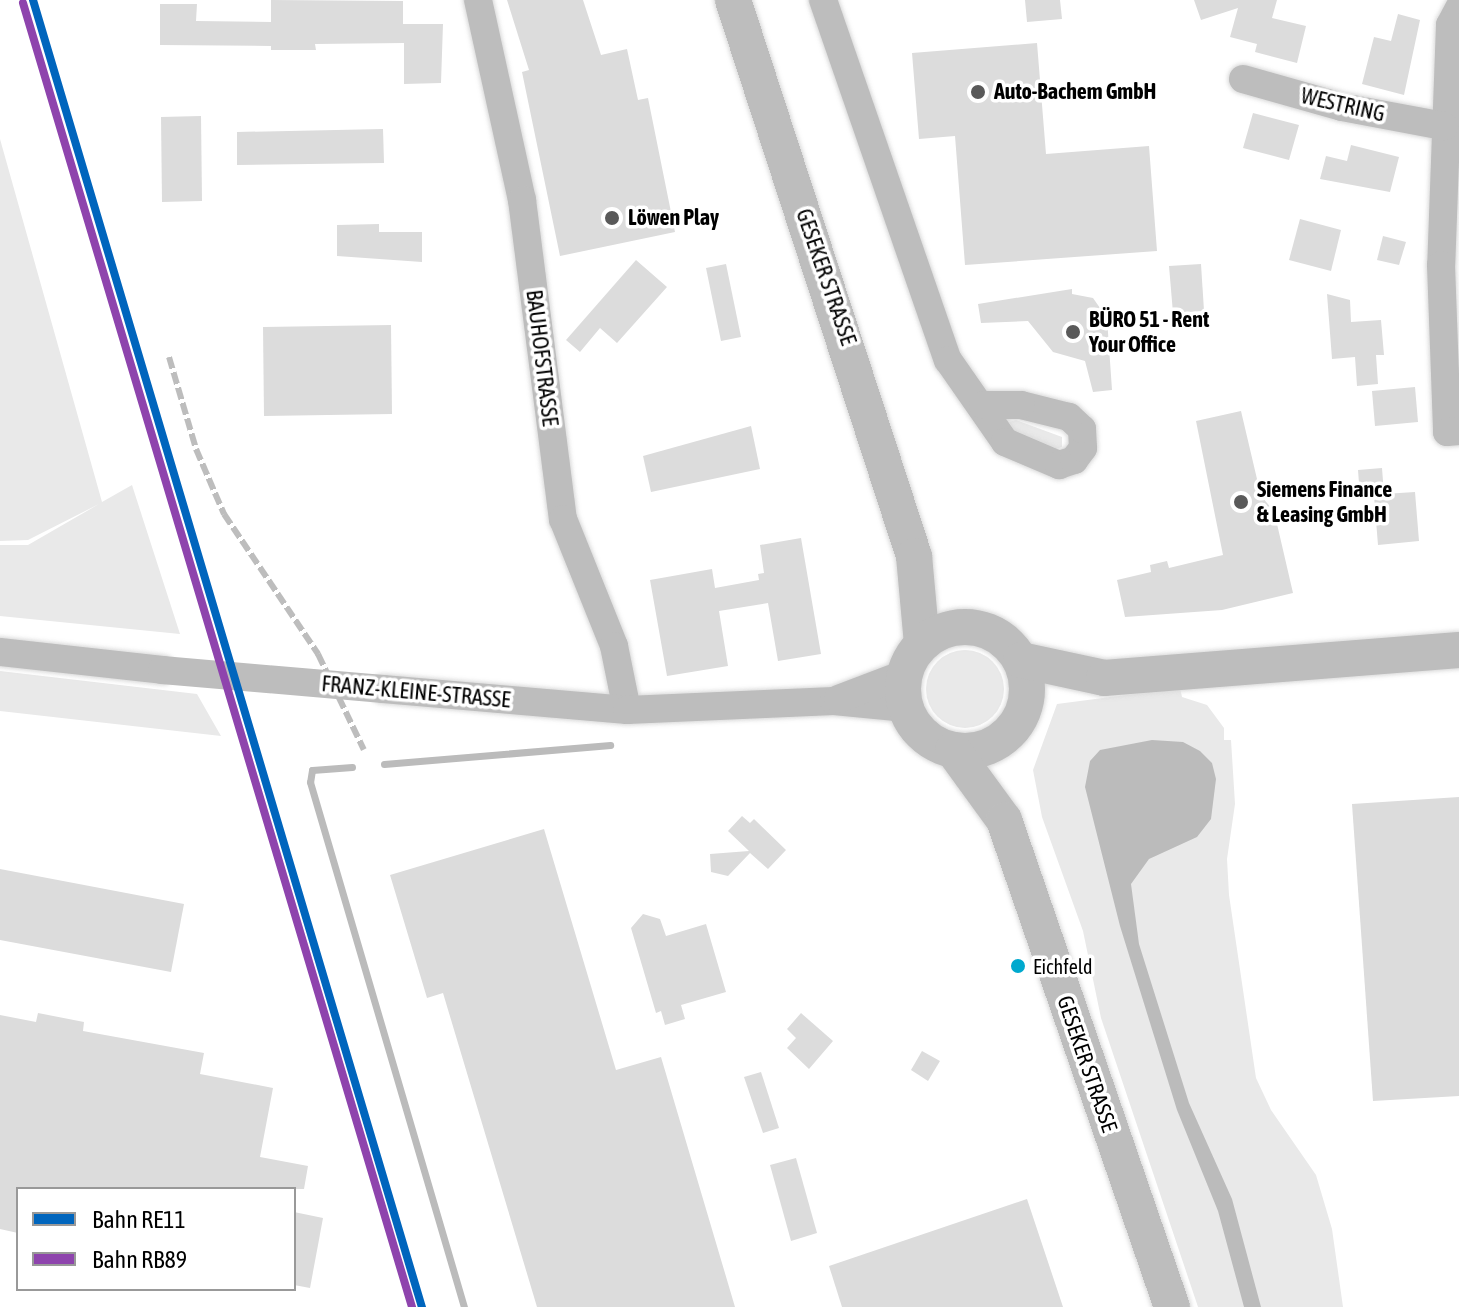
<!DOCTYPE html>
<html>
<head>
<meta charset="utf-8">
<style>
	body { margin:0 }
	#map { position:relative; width:1459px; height:1307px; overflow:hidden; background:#fff; font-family:"Asap Condensed",sans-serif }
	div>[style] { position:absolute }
	.green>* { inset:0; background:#e9e9e9 }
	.round { border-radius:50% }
	.water>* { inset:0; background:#bbb }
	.stream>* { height:7px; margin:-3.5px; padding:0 3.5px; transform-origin:3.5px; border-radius:3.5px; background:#bbb }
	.building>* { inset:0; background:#dcdcdc }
	.roads { filter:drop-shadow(0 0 2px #dbdbdb) drop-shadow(0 0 2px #dbdbdb) }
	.minor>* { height:28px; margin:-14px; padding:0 14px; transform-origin:14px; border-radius:14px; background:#bdbdbd }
	.major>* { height:36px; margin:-18px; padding:0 18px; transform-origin:18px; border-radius:18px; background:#bdbdbd }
	.major>.ring { margin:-18px; padding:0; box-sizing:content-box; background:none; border:36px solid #bdbdbd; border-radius:50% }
	.rail>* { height:6px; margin-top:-3px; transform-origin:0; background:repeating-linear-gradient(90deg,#bdbdbd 0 12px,transparent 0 16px) }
	.minor-bridge>* { height:28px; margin:-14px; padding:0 14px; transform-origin:14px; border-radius:14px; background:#bdbdbd }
	.rail-1>* { height:8px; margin:-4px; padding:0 4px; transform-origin:4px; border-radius:4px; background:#0065bd }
	.rail-2>* { height:8px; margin:-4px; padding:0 4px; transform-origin:4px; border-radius:4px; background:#8e44ad }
	.dots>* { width:22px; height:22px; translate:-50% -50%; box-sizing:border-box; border:4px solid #fff; border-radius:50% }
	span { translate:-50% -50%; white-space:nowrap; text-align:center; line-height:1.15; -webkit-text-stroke:7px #fff; paint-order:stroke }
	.bus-label { font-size:20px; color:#000 }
	.left { translate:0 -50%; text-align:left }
	.poi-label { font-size:22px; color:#000; font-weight:700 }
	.street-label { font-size:22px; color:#000 }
	.legend { position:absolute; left:16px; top:1187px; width:280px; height:104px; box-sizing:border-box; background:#fff; border:2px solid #999; margin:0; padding:10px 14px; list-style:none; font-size:24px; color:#000 }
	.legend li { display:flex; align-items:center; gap:16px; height:40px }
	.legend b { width:40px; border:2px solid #999 }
</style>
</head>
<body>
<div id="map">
	<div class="green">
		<div style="clip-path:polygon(0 139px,102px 502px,132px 485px,180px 634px,0 616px,0 545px,28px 545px,99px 504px,28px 540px,0 541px)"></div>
		<div style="clip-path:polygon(1016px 420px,1062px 437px,1062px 447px,1053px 450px,1012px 430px,1009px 422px)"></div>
		<div class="round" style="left:926px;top:650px;width:78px;height:78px"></div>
		<div style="clip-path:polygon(0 671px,197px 694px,221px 736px,0 711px)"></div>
		<div style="clip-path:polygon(1180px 688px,1182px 697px,1207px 705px,1224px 728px,1224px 740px,1231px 740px,1235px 804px,1227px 859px,1229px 895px,1256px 1078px,1271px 1110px,1316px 1175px,1332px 1229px,1343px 1307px,1198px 1307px,1101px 1018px,1083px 931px,1042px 817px,1033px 770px,1057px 704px)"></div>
	</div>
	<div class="water">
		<div style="clip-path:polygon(1152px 740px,1183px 742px,1200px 751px,1212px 763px,1216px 779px,1211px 819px,1197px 837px,1149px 859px,1131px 884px,1139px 944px,1189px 1103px,1232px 1199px,1261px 1307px,1244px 1307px,1218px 1211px,1177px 1110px,1120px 926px,1085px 787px,1090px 761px,1100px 750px)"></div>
	</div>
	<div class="stream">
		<div style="left:384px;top:764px;width:227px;rotate:-4.8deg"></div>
		<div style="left:352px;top:767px;width:40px;rotate:175.7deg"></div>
		<div style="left:312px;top:770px;width:12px;rotate:99deg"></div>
		<div style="left:310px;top:782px;width:547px;rotate:73.65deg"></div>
	</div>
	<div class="building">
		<div style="clip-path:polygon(271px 0,403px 1px,403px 24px,443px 24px,441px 83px,404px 84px,404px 43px,315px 44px,316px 50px,271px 50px,271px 46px,160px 45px,160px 4px,197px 4px,196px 21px,271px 22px)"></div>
		<div style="clip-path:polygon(507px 0,583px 0,601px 55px,627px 49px,638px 100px,648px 98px,675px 232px,560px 256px,522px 72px,529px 70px)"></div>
		<div style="clip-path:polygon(1025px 0,1060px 0,1062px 19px,1027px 22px)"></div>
		<div style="clip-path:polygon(1194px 0,1277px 0,1272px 18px,1306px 26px,1297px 63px,1255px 52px,1257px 44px,1230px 37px,1238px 8px,1201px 20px)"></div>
		<div style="clip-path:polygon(1398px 14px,1420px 20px,1404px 95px,1362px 84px,1374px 37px,1391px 41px)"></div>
		<div style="clip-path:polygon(1037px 43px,1046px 154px,1149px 146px,1157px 251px,965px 265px,955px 136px,919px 139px,912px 53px)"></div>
		<div style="clip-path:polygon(1253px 113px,1299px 125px,1289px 160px,1243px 148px)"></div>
		<div style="clip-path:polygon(201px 116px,202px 201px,162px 202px,161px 117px)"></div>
		<div style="clip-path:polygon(383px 129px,384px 163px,237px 165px,237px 132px)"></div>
		<div style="clip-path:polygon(1351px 145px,1399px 157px,1390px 192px,1320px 179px,1326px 156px,1347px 161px)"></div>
		<div style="clip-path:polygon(1300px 219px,1341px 230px,1331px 271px,1289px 260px)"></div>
		<div style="clip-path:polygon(379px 224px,379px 232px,422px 232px,422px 262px,337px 256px,337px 225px)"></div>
		<div style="clip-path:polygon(1383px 236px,1406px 242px,1399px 265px,1377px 260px)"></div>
		<div style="clip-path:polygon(636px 260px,667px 287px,617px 343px,600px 328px,580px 352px,566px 340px)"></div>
		<div style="clip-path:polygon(726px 264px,741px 337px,721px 341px,706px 268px)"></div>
		<div style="clip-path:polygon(1201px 264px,1204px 311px,1173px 313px,1169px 266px)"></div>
		<div style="clip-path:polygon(1072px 289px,1072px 294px,1093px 298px,1107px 318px,1112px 390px,1093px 392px,1085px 361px,1053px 352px,1028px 321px,981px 323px,978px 304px)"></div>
		<div style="clip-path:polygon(1327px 294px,1350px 300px,1351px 322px,1381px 320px,1384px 355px,1376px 355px,1378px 384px,1357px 386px,1355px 357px,1332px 359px)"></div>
		<div style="clip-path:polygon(391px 325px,392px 414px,264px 416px,263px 327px)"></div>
		<div style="clip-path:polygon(1415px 387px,1418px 422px,1375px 426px,1372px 391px)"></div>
		<div style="clip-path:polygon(1241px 411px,1261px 496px,1274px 511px,1293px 593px,1222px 610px,1125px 617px,1117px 580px,1151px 572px,1150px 565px,1167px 561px,1169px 568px,1223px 555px,1196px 421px)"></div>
		<div style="clip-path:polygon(751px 426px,760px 469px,651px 492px,643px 456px)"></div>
		<div style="clip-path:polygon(1382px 468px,1384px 494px,1415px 492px,1419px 541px,1378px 545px,1374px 496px,1360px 497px,1358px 470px)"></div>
		<div style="clip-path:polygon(801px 538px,821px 654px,778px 661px,768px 603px,719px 611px,728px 666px,667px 676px,650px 580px,712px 569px,715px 588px,759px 580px,758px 574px,764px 573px,760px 545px)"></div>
		<div style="clip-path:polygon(1459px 797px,1459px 1096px,1373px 1101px,1352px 804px)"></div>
		<div style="clip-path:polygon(742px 816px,750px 823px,754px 819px,786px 850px,768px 869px,750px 853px,728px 876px,711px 872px,710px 854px,749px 851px,728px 831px)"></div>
		<div style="clip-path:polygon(544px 829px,616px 1070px,661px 1057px,735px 1307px,537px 1307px,443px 993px,427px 998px,390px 875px)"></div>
		<div style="clip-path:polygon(0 869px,184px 904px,171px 972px,0 940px)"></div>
		<div style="clip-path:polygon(643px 914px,660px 919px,666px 936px,706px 924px,726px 992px,681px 1005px,685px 1019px,665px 1025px,661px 1011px,656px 1013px,631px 928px)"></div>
		<div style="clip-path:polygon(38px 1013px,84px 1022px,83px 1031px,204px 1053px,200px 1074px,273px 1088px,260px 1157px,308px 1166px,304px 1189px,18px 1189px,18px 1233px,0 1229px,0 1015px,36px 1022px)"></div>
		<div style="clip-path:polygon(801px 1013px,833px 1041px,809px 1069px,787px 1048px,796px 1038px,787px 1029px)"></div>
		<div style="clip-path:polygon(922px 1051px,940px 1061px,928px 1081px,911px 1070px)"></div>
		<div style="clip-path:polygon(761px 1072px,779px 1128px,763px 1133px,744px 1077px)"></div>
		<div style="clip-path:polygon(796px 1158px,817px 1233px,791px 1241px,770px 1165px)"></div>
		<div style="clip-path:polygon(1027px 1199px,1063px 1307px,842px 1307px,829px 1266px)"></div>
		<div style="clip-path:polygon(294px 1212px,323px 1218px,310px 1288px,294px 1285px)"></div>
	</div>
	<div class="roads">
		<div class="minor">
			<div style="left:478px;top:0;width:205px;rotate:77.6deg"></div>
			<div style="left:522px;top:200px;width:322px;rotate:82.7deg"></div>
			<div style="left:563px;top:519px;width:137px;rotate:68.1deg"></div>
			<div style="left:614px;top:646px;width:65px;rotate:78.5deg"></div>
			<div style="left:823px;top:0;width:381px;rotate:70.9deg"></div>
			<div style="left:948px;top:360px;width:100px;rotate:55.2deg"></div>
			<div style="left:1005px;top:442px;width:59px;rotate:23.1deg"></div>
			<div style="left:1059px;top:465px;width:16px;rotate:-18deg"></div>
			<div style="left:1074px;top:460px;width:15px;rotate:-53deg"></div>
			<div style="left:1083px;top:448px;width:19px;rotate:-93deg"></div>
			<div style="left:1082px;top:429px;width:18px;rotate:-137deg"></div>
			<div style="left:1069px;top:417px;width:49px;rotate:-166deg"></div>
			<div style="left:1021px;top:405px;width:38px;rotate:180deg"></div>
			<div style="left:1459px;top:8px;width:19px;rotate:118deg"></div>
			<div style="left:1450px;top:25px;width:240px;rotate:92.1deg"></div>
			<div style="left:1441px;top:265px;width:167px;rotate:87.9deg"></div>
			<div style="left:1447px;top:432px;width:12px;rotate:-5deg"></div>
			<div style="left:1243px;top:79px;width:103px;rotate:15.8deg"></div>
			<div style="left:1342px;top:107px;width:104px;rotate:10.6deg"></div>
			<div style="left:0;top:652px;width:163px;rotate:6.3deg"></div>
			<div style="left:383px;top:689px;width:245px;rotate:4.9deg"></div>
			<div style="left:627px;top:710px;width:207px;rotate:-2.5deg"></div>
			<div style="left:834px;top:701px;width:72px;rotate:5.6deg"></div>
			<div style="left:838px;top:699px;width:71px;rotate:-20.7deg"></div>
		</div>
		<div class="major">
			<div style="left:733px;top:0;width:585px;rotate:71.97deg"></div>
			<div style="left:914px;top:556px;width:88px;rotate:84.8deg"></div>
			<div class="ring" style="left:903px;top:627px;width:88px;height:88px"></div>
			<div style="left:1021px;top:660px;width:85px;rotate:12.2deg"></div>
			<div style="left:1104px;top:678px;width:356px;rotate:-4.5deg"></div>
			<div style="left:953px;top:750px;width:87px;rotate:53.9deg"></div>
			<div style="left:1004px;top:820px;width:515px;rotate:70.97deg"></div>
		</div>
	</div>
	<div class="rail">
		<div style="left:169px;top:357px;width:96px;rotate:73.6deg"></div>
		<div style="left:196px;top:449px;width:71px;rotate:66.7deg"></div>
		<div style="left:224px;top:514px;width:169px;rotate:56.1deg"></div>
		<div style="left:318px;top:654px;width:106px;rotate:64.4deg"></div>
	</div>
	<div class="minor-bridge">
		<div style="left:162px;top:670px;width:222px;rotate:4.9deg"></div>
	</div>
	<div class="rail-1">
		<div style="left:33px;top:0;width:1364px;rotate:73.43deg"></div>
	</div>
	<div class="rail-2">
		<div style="left:23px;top:3px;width:1361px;rotate:73.39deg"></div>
	</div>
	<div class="dots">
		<div style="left:978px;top:92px;background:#595959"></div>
		<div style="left:612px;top:218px;background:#595959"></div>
		<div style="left:1073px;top:332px;background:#595959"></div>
		<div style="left:1241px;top:502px;background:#595959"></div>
		<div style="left:1018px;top:966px;background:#00a9ce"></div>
	</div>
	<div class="bus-label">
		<span class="left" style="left:1033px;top:966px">Eichfeld</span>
	</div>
	<div class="poi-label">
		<span class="left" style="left:994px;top:92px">Auto-Bachem GmbH</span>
		<span class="left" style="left:628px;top:218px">Löwen Play</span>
		<span class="left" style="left:1089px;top:332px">BÜRO 51 - Rent<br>Your Office</span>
		<span class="left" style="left:1257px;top:502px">Siemens Finance<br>&amp; Leasing GmbH</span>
	</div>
	<div class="street-label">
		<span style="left:1343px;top:105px;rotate:13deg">WESTRING</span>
		<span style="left:826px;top:277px;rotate:71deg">GESEKER STRASSE</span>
		<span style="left:542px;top:358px;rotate:83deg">BAUHOFSTRASSE</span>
		<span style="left:416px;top:692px;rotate:5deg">FRANZ-KLEINE-STRASSE</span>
		<span style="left:1087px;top:1064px;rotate:71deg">GESEKER STRASSE</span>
	</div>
	<ul class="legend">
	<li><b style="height:10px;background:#0065bd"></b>Bahn RE11</li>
	<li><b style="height:10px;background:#8e44ad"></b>Bahn RB89</li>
	</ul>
</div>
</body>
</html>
